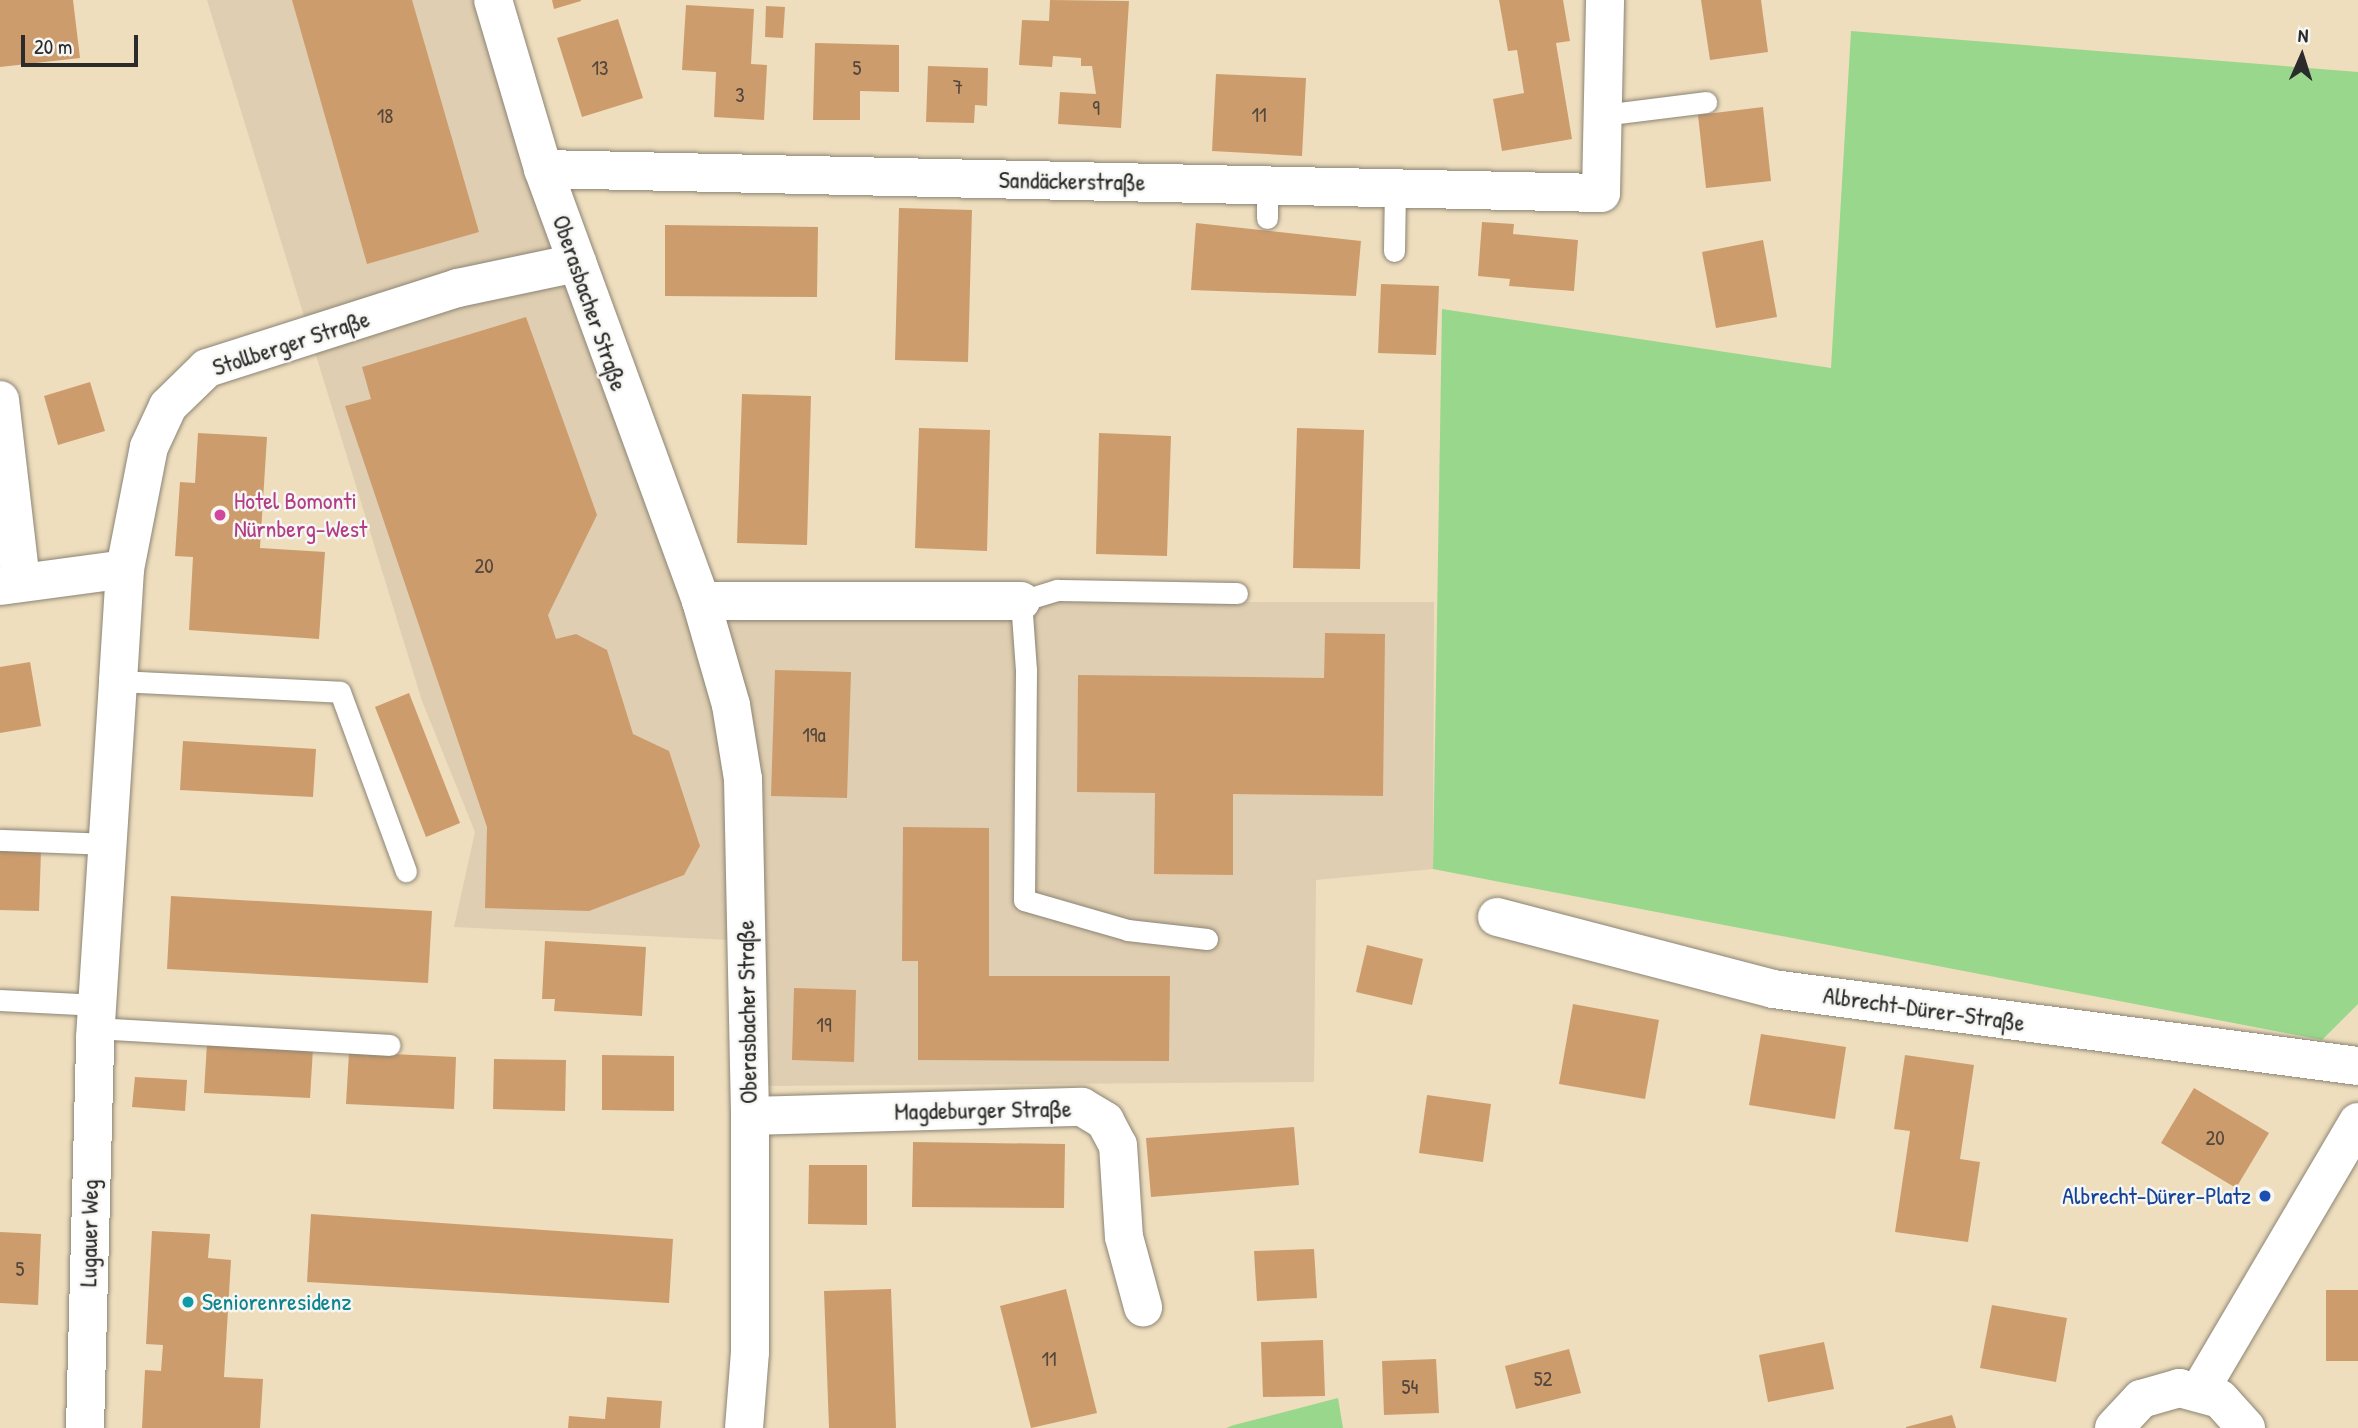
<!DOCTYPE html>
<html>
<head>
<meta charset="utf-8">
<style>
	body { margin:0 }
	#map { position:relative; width:2358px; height:1428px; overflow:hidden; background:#eedebe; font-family:"Patrick Hand",sans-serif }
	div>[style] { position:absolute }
	.built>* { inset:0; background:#dfceb1 }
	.green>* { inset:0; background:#99d78c }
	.building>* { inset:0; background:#cd9c6d }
	.roads { filter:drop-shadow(0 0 2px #8c8474) drop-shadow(0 0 2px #8c8474) }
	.service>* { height:21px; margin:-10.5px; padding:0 10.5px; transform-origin:10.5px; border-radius:10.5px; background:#fff }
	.minor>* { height:38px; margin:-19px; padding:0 19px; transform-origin:19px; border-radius:19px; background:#fff }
	.tertiary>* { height:38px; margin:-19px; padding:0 19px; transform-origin:19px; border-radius:19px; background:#fff }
	.dots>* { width:19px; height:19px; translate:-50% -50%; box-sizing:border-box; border:4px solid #f6f6f2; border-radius:50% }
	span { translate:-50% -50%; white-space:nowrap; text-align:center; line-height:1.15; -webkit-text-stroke:5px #f6f6f2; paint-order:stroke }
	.number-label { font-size:21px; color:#54473c }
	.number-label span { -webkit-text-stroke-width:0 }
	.street-label { font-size:24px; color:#2b2b2b }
	.hotel-label { font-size:24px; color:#b23c85 }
	.left { translate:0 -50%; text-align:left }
	.transit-label { font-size:24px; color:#164399 }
	.right { translate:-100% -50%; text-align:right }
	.culture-label { font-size:24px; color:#0d838f }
	.north { position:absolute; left:2267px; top:21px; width:70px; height:70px; -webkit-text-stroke:5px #f6f6f2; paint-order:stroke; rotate:3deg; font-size:19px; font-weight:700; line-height:28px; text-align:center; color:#2b2b2b }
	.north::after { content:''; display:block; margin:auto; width:24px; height:32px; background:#2b2b2b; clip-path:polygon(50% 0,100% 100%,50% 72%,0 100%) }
	.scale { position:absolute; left:21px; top:35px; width:117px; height:32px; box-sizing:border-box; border:4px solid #2b2b2b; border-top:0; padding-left:9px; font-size:21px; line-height:24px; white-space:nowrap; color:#2b2b2b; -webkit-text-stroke:5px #f6f6f2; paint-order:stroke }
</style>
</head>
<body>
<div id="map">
	<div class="built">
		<div style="clip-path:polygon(207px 0,494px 0,696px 602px,1434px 602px,1433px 869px,1316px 880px,1314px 1082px,757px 1086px,752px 941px,454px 927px,475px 832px,422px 701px)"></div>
	</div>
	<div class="green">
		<div style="clip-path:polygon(1851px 31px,2358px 72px,2358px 1004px,2322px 1040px,1433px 869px,1442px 309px,1831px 368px)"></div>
		<div style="clip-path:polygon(1338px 1398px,1343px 1428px,1226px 1428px,1234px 1425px)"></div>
	</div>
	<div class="building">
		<div style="clip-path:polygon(0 0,73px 0,80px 58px,0 67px)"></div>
		<div style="clip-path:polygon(292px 0,412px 0,479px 232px,367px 264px)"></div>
		<div style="clip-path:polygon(552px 0,581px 0,581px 1px,554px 9px)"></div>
		<div style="clip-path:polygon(1050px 0,1129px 1px,1121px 128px,1058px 124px,1060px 92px,1096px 94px,1092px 66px,1081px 66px,1081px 58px,1053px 56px,1052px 67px,1019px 65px,1022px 20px,1049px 21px)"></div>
		<div style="clip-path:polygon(1499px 0,1563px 0,1570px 41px,1556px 43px,1572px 139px,1502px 151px,1493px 99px,1524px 93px,1517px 50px,1508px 51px)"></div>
		<div style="clip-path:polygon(1701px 0,1761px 0,1768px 52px,1710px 60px)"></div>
		<div style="clip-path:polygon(686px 5px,754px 9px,751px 64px,767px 65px,764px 120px,714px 117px,716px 72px,682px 70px)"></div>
		<div style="clip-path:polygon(766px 6px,785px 7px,783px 38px,765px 37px)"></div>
		<div style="clip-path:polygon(618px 19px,643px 98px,582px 117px,557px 38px)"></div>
		<div style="clip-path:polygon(815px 43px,899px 45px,899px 92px,860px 91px,860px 120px,813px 120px)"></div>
		<div style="clip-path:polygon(928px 66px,988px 68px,987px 106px,975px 105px,974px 123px,926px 122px)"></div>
		<div style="clip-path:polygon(1216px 74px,1306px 78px,1302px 156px,1212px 151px)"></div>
		<div style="clip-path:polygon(1763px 107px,1771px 181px,1706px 188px,1698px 115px)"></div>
		<div style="clip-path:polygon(899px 208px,972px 210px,968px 362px,895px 360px)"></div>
		<div style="clip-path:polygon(1482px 222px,1514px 224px,1513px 234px,1578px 240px,1574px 291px,1509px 286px,1510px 279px,1478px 276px)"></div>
		<div style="clip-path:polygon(1196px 223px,1361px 241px,1356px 296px,1191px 290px)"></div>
		<div style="clip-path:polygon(665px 225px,818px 227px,817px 297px,665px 296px)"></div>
		<div style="clip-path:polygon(1763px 240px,1777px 317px,1716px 328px,1702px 252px)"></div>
		<div style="clip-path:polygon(1381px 284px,1439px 286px,1436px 355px,1378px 353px)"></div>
		<div style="clip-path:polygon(526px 317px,597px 515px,548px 615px,556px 639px,576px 634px,607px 650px,633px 734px,669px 751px,700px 846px,684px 875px,589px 911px,485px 908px,487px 827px,345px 406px,371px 399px,362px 367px)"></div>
		<div style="clip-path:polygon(90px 382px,105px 431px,58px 445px,44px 396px)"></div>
		<div style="clip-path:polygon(742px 394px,811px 396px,807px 545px,737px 543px)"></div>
		<div style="clip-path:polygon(919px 428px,990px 430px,987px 551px,915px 548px)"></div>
		<div style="clip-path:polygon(1297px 428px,1364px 430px,1360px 569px,1293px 568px)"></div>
		<div style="clip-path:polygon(198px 433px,267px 437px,260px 548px,325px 552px,319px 639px,189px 630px,193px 557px,175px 556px,180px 482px,195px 483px)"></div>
		<div style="clip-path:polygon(1099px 433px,1171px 436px,1167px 556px,1096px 554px)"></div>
		<div style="clip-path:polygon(1325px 633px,1385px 634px,1383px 796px,1233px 794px,1233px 875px,1154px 874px,1155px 793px,1077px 792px,1078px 675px,1324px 678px)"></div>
		<div style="clip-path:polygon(30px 662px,41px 726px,0 733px,0 667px)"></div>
		<div style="clip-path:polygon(775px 670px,851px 672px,847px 798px,771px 796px)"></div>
		<div style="clip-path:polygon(409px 693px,460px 823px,426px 837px,375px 707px)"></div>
		<div style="clip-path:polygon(183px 741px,316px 749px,313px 797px,180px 790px)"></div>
		<div style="clip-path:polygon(903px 827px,989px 828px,989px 976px,1170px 976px,1169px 1061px,918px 1060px,918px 961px,902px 961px)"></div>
		<div style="clip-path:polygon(0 850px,41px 851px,39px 911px,0 910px)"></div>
		<div style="clip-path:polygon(171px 896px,432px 911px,428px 983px,167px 969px)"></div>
		<div style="clip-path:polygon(545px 941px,646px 947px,642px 1016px,554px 1011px,555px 999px,542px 999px)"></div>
		<div style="clip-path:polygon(1367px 945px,1423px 959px,1412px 1005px,1356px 992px)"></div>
		<div style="clip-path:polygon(794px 988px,856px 990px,854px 1062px,792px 1060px)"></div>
		<div style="clip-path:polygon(1573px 1004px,1659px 1020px,1645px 1099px,1559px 1084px)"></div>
		<div style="clip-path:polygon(1761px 1034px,1846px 1047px,1835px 1119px,1749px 1105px)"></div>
		<div style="clip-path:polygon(207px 1043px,313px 1048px,310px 1098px,204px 1093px)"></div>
		<div style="clip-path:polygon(349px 1052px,456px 1057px,454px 1109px,346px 1104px)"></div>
		<div style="clip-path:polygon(602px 1055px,674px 1056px,674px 1111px,602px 1110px)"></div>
		<div style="clip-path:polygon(1905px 1055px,1974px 1065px,1960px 1159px,1980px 1162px,1968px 1242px,1895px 1232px,1910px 1131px,1894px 1129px)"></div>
		<div style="clip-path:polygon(494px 1059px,566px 1060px,565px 1111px,493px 1109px)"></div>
		<div style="clip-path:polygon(135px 1077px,187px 1080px,185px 1111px,132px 1107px)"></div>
		<div style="clip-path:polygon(2194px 1088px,2269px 1133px,2236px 1188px,2161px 1143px)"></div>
		<div style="clip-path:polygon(1427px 1095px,1491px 1104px,1483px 1162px,1419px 1153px)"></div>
		<div style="clip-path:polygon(1294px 1127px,1299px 1185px,1151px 1197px,1146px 1138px)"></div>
		<div style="clip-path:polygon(913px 1142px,1065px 1144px,1064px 1208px,912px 1207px)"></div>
		<div style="clip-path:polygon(809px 1165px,867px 1165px,867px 1225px,808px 1224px)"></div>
		<div style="clip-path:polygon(311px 1214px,673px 1239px,669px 1303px,307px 1282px)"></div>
		<div style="clip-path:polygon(152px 1231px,210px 1234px,208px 1258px,231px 1260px,224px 1377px,263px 1379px,260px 1428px,142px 1428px,145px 1370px,161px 1371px,163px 1345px,146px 1344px)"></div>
		<div style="clip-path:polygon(0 1232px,41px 1234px,38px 1305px,0 1303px)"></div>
		<div style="clip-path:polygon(1314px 1249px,1317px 1298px,1257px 1301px,1254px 1251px)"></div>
		<div style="clip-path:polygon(891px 1289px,896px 1428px,829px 1428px,824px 1291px)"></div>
		<div style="clip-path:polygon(1066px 1289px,1097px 1413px,1031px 1428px,1000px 1306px)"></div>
		<div style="clip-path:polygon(2326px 1290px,2358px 1290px,2358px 1361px,2326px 1361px)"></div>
		<div style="clip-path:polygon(1992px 1305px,2067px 1318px,2056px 1382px,1980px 1368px)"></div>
		<div style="clip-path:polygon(1323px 1340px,1325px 1396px,1263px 1397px,1261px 1342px)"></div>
		<div style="clip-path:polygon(1824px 1342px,1834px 1389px,1768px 1402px,1759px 1355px)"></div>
		<div style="clip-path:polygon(1569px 1349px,1581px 1393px,1516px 1409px,1505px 1366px)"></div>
		<div style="clip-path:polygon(1436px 1359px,1439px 1413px,1384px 1415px,1382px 1361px)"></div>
		<div style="clip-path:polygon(607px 1397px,662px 1401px,660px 1428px,568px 1428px,569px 1416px,605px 1419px)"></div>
		<div style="clip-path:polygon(1952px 1415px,1956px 1428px,1906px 1428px,1906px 1427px)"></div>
	</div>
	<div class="roads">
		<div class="service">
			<div style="left:1602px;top:115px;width:105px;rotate:-7.1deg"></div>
			<div style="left:1267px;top:186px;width:32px;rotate:90deg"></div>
			<div style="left:1394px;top:251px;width:61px;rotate:-89.1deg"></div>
			<div style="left:118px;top:681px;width:222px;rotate:2.8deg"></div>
			<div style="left:340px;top:692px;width:191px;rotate:69.8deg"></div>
			<div style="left:0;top:840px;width:107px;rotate:2.1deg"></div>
			<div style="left:1207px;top:939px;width:80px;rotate:-173.5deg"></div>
			<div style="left:1128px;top:930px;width:108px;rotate:-163.9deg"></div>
			<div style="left:1024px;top:900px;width:230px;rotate:-89.5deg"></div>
			<div style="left:1026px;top:670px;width:69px;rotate:-94.1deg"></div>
			<div style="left:1021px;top:601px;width:38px;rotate:-17deg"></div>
			<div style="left:1057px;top:590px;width:180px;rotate:1deg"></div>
			<div style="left:0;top:1000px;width:98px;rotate:2.9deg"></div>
			<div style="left:96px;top:1028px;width:294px;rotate:3.3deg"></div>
		</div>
		<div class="minor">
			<div style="left:493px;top:0;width:176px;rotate:73.5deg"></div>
			<div style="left:543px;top:169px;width:460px;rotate:69.9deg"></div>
			<div style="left:701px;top:601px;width:108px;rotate:73.9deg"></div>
			<div style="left:731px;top:705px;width:75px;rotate:80.8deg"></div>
			<div style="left:743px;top:779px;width:337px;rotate:88.8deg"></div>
			<div style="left:750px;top:1116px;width:236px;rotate:90deg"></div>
			<div style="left:750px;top:1352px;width:76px;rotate:94.5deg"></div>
			<div style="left:543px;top:169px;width:1058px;rotate:1.3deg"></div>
			<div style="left:1601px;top:193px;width:193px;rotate:-88.8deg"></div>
			<div style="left:0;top:400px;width:183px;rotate:83.4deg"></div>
			<div style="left:0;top:586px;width:126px;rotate:-7.7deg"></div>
			<div style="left:701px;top:601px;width:320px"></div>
			<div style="left:1497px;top:917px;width:285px;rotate:14.6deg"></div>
			<div style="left:1773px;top:989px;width:590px;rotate:7.5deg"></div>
			<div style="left:750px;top:1116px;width:332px;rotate:-1.6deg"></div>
			<div style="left:1082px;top:1107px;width:27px;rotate:31deg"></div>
			<div style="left:1105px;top:1121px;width:27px;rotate:62deg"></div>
			<div style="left:1118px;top:1145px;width:92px;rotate:86.3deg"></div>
			<div style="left:1124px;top:1237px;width:73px;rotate:74.8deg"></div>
			<div style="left:85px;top:1428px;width:390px;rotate:-88.5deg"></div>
			<div style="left:95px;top:1038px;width:358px;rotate:-86.3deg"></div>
			<div style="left:118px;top:681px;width:112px;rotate:-86.4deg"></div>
			<div style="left:125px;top:569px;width:124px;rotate:-78.9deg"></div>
			<div style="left:149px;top:447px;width:45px;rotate:-65.1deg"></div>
			<div style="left:168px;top:406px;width:54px;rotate:-44.3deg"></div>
			<div style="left:207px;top:368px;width:263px;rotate:-17.7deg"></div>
			<div style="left:458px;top:288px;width:122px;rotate:-11.9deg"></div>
		</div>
		<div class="tertiary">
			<div style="left:2200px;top:1390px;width:311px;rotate:-59.5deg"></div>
			<div style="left:2114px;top:1428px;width:40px;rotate:-47deg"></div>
			<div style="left:2141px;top:1399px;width:40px;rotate:-16deg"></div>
			<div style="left:2179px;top:1388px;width:42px;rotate:15deg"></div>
			<div style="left:2220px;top:1399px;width:39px;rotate:48deg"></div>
		</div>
	</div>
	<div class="dots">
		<div style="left:220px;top:515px;background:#d1479c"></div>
		<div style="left:2265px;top:1196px;background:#1a4fb4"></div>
		<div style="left:188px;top:1302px;background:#0f9aa8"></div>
	</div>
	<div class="number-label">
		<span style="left:600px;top:68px">13</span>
		<span style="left:857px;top:68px">5</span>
		<span style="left:958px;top:87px">7</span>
		<span style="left:740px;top:95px">3</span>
		<span style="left:1096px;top:108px">9</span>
		<span style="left:1259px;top:115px">11</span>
		<span style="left:385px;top:116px">18</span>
		<span style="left:484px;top:566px">20</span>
		<span style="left:814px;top:735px">19a</span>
		<span style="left:824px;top:1025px">19</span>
		<span style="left:2215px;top:1138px">20</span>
		<span style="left:20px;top:1269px">5</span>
		<span style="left:1049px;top:1359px">11</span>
		<span style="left:1543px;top:1379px">52</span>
		<span style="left:1410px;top:1387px">54</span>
	</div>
	<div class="street-label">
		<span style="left:1072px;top:181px;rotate:1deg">Sandäckerstraße</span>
		<span style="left:590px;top:303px;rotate:71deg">Oberasbacher Straße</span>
		<span style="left:291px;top:343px;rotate:-18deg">Stollberger Straße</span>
		<span style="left:1924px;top:1009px;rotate:8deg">Albrecht-Dürer-Straße</span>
		<span style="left:747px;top:1012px;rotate:-91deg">Oberasbacher Straße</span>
		<span style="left:983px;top:1110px;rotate:-1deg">Magdeburger Straße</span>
		<span style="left:89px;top:1233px;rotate:-89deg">Lugauer Weg</span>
	</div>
	<div class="hotel-label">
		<span class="left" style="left:234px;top:515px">Hotel Bomonti<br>Nürnberg-West</span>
	</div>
	<div class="transit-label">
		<span class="right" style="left:2251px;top:1196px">Albrecht-Dürer-Platz</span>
	</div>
	<div class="culture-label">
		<span class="left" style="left:202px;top:1302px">Seniorenresidenz</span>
	</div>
	<div class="north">N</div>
	<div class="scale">20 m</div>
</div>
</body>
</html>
